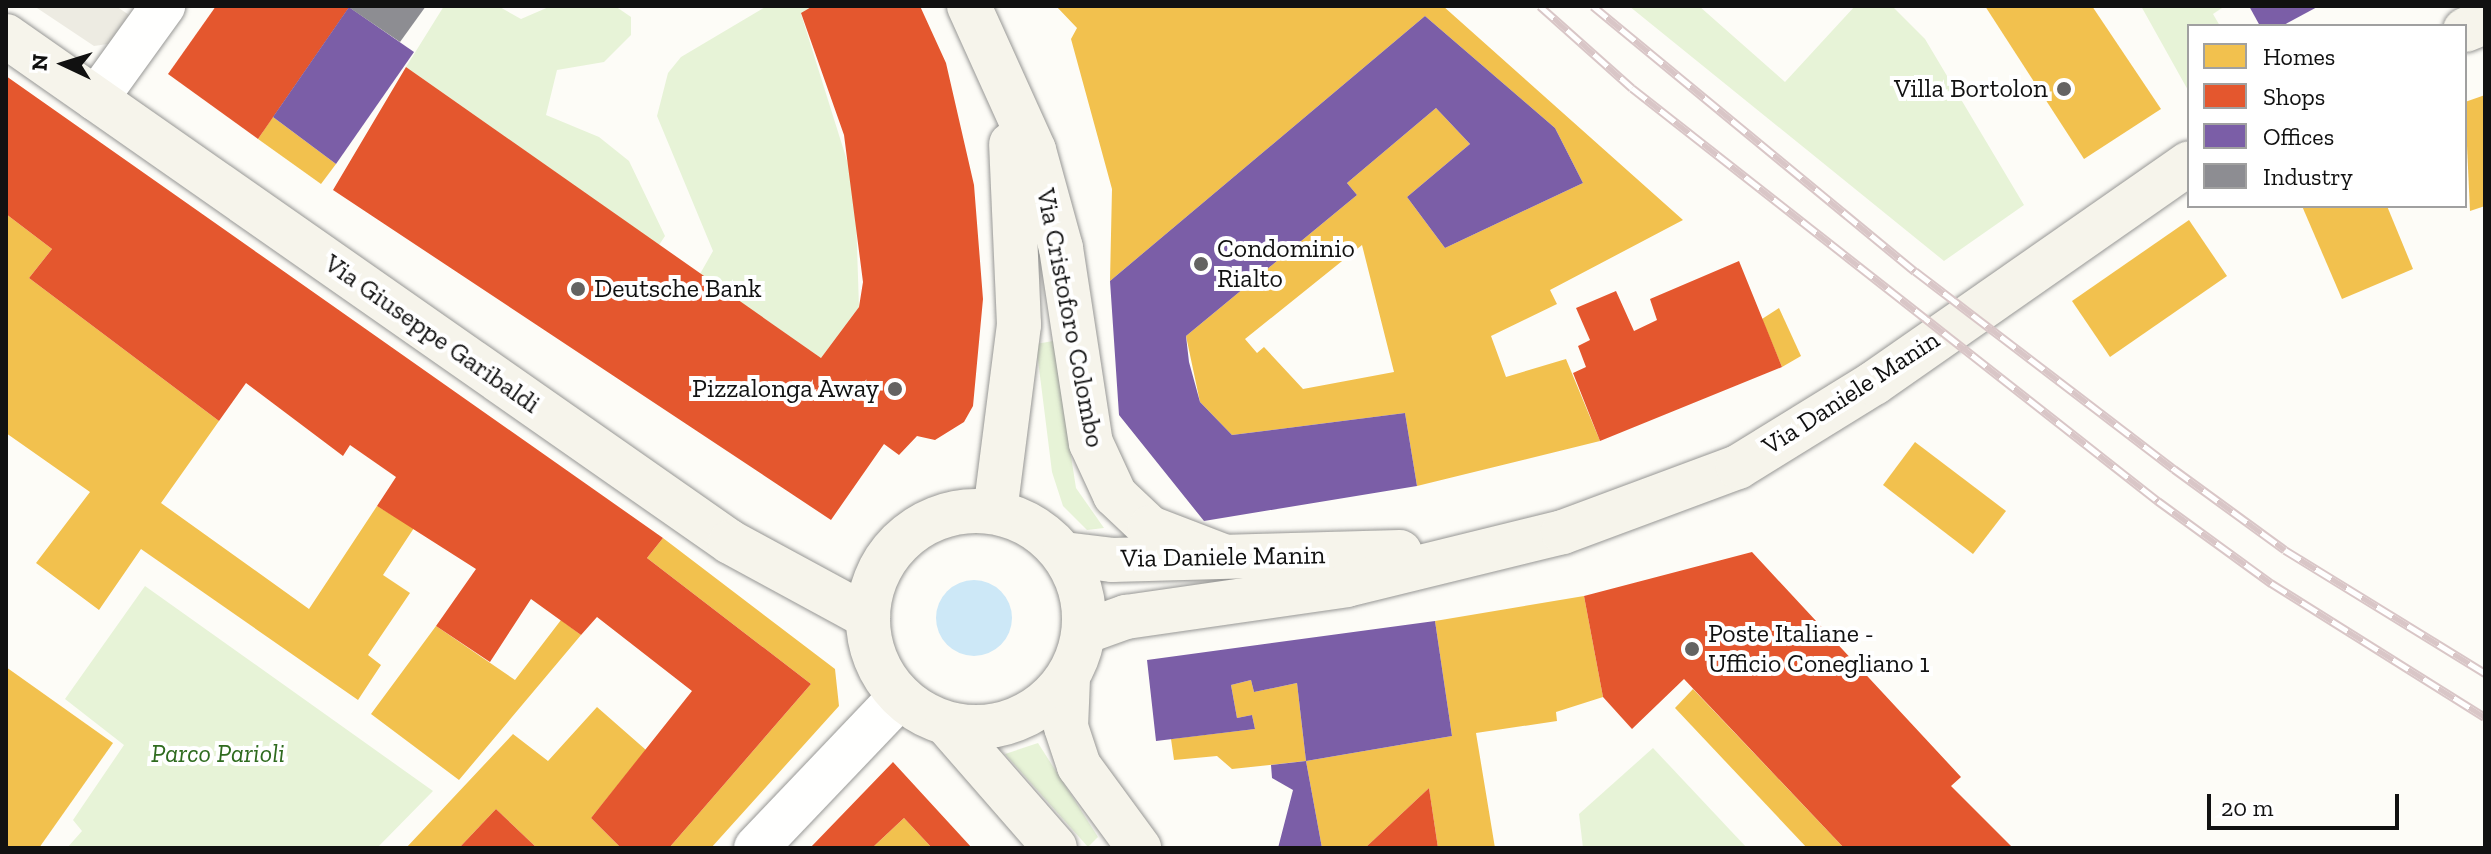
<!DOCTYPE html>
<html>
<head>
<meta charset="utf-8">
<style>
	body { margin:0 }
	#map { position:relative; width:2491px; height:854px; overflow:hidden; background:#fdfcf7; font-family:"Zilla Slab",serif }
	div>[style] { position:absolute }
	.green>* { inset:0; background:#e7f3d7 }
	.plaza>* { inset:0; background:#edebe2 }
	.water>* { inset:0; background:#cde8f7 }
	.round { border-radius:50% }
	.homes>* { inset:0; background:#f2c14e }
	.shops>* { inset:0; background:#e4572e }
	.offices>* { inset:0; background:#7b5ea7 }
	.industry>* { inset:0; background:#8d8d92 }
	.roads { filter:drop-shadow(0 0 2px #979795) drop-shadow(0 0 2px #979795) }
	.street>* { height:44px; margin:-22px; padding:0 22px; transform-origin:22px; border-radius:22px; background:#fffffe }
	.secondary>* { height:44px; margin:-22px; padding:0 22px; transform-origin:22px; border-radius:22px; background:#f6f4eb }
	.secondary>.ring { margin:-22px; padding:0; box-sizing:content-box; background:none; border:44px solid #f6f4eb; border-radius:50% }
	.rail>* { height:9px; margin-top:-4.5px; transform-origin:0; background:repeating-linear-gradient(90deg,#fff 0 18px,#d9c6c7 0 36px); box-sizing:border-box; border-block:2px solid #d9c6c7 }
	.dots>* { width:22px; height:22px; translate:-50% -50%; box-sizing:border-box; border:4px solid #fff; border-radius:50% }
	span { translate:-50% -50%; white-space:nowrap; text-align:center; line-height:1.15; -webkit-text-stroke:8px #fff; paint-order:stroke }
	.poi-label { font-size:26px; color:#111 }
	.right { translate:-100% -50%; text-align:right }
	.left { translate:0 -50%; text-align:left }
	.street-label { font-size:26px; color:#111 }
	.park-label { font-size:26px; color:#2f6b1f; font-style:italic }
	.frame { position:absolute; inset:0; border:8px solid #111; pointer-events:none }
	.legend { position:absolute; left:2187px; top:24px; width:280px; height:184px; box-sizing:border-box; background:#fff; border:2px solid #a0a0a0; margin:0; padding:10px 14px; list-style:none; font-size:24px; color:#111 }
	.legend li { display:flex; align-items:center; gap:16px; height:40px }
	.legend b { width:40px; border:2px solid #a0a0a0 }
	.north { position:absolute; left:24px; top:24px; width:80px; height:80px; -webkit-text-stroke:6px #fff; paint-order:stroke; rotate:274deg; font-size:22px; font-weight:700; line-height:32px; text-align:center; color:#111 }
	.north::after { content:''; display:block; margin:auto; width:28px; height:36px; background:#111; clip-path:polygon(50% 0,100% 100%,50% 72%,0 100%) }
	.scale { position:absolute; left:2207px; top:794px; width:192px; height:36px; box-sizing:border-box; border:4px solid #111; border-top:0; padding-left:10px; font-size:24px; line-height:28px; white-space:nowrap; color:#111; -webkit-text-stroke:6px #fff; paint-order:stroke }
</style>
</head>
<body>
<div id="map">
	<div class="green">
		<div style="clip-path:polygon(444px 6px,498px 6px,521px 19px,551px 6px,615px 6px,631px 17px,631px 35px,604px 62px,557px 70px,546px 115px,599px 137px,629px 161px,665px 236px,659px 245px,406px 67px)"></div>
		<div style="clip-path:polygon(767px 6px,812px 7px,801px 14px,855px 186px,859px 307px,821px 358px,700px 274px,713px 251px,657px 116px,668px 73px,681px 57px)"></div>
		<div style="clip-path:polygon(1629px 6px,1699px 6px,1785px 82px,1855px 6px,1892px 6px,1925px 39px,2024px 205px,1944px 261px)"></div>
		<div style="clip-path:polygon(2141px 6px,2225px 6px,2213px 14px,2220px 26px,2189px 26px,2189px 92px)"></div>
		<div style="clip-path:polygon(1053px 341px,1076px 488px,1104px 528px,1087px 530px,1063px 506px,1052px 472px,1036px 344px)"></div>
		<div style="clip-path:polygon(145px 586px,433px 791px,377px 848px,67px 848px,82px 831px,73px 820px,124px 745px,65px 699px)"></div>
		<div style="clip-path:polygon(1038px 743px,1098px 837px,1088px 847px,1005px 754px)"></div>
		<div style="clip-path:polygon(1653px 748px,1747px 848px,1583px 848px,1579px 814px)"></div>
	</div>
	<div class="plaza">
		<div style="clip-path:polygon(34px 6px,116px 6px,129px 15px,108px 44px,94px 46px)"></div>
	</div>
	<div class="water">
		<div class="round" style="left:936px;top:580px;width:76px;height:76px"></div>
	</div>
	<div class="homes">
		<div style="clip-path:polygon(evenodd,1056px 6px,1443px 6px,1683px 220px,1550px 290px,1557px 304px,1491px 336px,1506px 377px,1566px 359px,1600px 441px,1417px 486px,1405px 413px,1232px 435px,1200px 402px,1186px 336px,1357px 195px,1347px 183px,1436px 108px,1470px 144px,1407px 197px,1445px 248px,1583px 183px,1555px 128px,1425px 16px,1110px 281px,1112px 189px,1071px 39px,1077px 28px,1056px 6px,1362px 245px,1394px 372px,1303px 389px,1264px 347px,1257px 353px,1245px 339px,1362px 245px)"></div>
		<div style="clip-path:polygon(1985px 6px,2092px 6px,2161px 109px,2084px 159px)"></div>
		<div style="clip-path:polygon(2485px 95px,2485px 206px,2470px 211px,2465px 102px)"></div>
		<div style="clip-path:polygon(273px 117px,336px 164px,321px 184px,258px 139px)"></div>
		<div style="clip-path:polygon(2302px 206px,2387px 206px,2413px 269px,2342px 299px)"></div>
		<div style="clip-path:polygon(6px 214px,52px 249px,29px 278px,219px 421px,161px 503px,309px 609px,377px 506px,414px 528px,383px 575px,410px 593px,368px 655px,381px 665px,358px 700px,141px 549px,99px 610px,36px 563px,90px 492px,6px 433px)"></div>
		<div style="clip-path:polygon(2189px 220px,2227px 276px,2110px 357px,2072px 301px)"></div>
		<div style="clip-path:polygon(1779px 308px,1801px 356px,1782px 367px,1762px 319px)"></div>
		<div style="clip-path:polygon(1915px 442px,2006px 511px,1973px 554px,1883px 485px)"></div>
		<div style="clip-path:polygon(663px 538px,835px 669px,839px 706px,711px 848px,669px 848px,811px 684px,647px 558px)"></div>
		<div style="clip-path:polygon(1584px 596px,1603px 697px,1556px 712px,1557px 721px,1476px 733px,1495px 848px,1438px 848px,1429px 788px,1365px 848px,1322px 848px,1306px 761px,1452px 736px,1435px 621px)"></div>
		<div style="clip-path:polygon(561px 620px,581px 635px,459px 780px,371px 714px,436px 626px,515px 680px)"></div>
		<div style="clip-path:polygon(6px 667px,113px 743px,39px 848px,6px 848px)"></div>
		<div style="clip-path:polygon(1251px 680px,1254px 692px,1297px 683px,1306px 761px,1232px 769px,1217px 756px,1174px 760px,1171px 739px,1255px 729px,1252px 715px,1237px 718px,1231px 685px)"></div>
		<div style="clip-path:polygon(1693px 689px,1844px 848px,1807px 848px,1675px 708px)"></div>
		<div style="clip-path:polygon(597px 707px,646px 750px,591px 818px,621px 848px,537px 848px,496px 809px,459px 848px,406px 848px,513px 734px,548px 761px)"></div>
		<div style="clip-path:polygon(904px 818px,932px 848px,872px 848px)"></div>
	</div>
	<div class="shops">
		<div style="clip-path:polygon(216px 6px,350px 6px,258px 139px,168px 74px)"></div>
		<div style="clip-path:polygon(813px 6px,920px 6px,946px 63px,974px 185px,983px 299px,973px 406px,964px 422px,935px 440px,917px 436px,899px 455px,884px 444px,831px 520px,333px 190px,406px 67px,821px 358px,859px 307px,863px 282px,844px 135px,801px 13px)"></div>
		<div style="clip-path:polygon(6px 76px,663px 538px,647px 558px,811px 684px,669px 848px,621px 848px,591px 818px,692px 691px,597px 617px,581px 635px,531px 599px,490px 662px,436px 626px,476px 569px,377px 506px,396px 477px,350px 445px,343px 456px,246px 383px,219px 421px,29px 278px,52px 249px,6px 214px)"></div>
		<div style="clip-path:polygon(1739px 261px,1782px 367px,1600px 441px,1573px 373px,1586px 367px,1578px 346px,1590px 340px,1576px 308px,1616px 291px,1634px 331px,1657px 320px,1650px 299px)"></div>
		<div style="clip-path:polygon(1752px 552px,1961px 777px,1951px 786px,2013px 848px,1844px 848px,1684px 679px,1632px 729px,1603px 697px,1584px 596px)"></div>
		<div style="clip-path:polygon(893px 762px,972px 848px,932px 848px,904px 818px,872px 848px,810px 848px)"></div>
		<div style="clip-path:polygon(1429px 788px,1438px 848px,1365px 848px)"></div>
		<div style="clip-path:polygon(496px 809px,537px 848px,459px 848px)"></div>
	</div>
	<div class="offices">
		<div style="clip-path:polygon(2249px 6px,2319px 6px,2282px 26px,2260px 26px)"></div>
		<div style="clip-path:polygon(349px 7px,414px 52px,336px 164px,273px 117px)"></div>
		<div style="clip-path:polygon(1425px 16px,1555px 128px,1583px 183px,1445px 248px,1407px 197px,1470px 144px,1436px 108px,1347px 183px,1357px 195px,1186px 336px,1189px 362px,1200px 402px,1232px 435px,1405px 413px,1417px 486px,1204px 521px,1119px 415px,1110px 281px)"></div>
		<div style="clip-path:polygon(1435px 621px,1452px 736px,1306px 761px,1322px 848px,1278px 848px,1293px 790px,1272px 778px,1271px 765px,1306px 761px,1297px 683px,1254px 692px,1251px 680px,1231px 685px,1237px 718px,1252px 715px,1255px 729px,1156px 741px,1147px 660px)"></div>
	</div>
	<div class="industry">
		<div style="clip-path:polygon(347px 6px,426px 6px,400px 42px)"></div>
	</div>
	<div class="roads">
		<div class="street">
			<div style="left:96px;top:99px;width:115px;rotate:-54.2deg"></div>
			<div style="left:756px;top:848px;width:209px;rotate:-46.4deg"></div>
		</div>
		<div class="secondary">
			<div style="left:969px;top:6px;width:158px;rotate:65.7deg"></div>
			<div style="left:1034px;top:150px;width:102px;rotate:74.6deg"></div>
			<div style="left:1061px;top:248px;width:197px;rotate:81.3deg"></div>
			<div style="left:1091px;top:443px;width:57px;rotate:65.2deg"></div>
			<div style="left:1115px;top:495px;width:48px;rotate:43.3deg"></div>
			<div style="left:1150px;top:528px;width:78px;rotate:21deg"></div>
			<div style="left:2465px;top:30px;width:22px;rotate:-22deg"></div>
			<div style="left:6px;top:36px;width:883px;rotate:34.95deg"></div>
			<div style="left:730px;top:542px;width:157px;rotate:28.5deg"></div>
			<div class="ring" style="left:868px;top:511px;width:172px;height:172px"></div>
			<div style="left:995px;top:512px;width:189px;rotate:-82.7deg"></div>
			<div style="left:1019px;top:325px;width:181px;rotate:-92.5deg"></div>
			<div style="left:1064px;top:554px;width:48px;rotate:7.1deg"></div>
			<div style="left:1112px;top:560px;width:288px;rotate:-1.6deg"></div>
			<div style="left:1084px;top:632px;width:45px;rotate:-19.7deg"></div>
			<div style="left:1126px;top:617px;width:223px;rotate:-8.2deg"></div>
			<div style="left:1347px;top:585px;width:222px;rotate:-13.8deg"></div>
			<div style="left:1563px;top:532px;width:187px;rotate:-20.4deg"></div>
			<div style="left:1738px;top:467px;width:160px;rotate:-31.7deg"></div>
			<div style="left:1874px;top:383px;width:384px;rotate:-34.9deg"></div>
			<div style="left:1068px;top:678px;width:49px;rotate:92.3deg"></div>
			<div style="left:1066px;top:727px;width:41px;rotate:71.6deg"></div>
			<div style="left:1079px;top:766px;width:102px;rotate:53.8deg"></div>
			<div style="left:947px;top:724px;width:164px;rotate:48.9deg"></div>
		</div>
	</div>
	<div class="rail">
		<div style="left:1540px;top:6px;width:123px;rotate:41.7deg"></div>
		<div style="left:1632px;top:88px;width:669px;rotate:38.14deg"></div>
		<div style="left:2158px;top:501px;width:140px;rotate:36deg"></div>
		<div style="left:2271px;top:583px;width:252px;rotate:32.1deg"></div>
		<div style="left:1593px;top:6px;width:417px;rotate:39.5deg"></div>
		<div style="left:1915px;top:271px;width:326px;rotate:37.4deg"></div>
		<div style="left:2174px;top:469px;width:137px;rotate:36.1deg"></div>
		<div style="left:2285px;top:550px;width:235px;rotate:31.6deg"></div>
	</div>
	<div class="dots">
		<div style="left:2064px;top:89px;background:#646362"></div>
		<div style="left:1201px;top:264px;background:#646362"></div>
		<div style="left:578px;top:289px;background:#646362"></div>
		<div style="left:895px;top:389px;background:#646362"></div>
		<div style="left:1692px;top:649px;background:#646362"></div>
	</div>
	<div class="poi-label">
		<span class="right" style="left:2048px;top:89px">Villa Bortolon</span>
		<span class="left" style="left:1217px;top:264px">Condominio<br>Rialto</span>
		<span class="left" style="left:594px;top:289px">Deutsche Bank</span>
		<span class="right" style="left:879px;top:389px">Pizzalonga Away</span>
		<span class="left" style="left:1708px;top:649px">Poste Italiane -<br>Ufficio Conegliano 1</span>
	</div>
	<div class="street-label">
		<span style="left:1070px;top:318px;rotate:79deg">Via Cristoforo Colombo</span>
		<span style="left:432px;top:334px;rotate:35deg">Via Giuseppe Garibaldi</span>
		<span style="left:1851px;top:393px;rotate:-33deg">Via Daniele Manin</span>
		<span style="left:1223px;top:557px;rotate:-1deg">Via Daniele Manin</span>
	</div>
	<div class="park-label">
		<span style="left:218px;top:754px">Parco Parioli</span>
	</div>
	<div class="frame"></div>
	<ul class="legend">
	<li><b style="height:22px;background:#f2c14e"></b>Homes</li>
	<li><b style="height:22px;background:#e4572e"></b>Shops</li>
	<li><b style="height:22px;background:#7b5ea7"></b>Offices</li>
	<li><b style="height:22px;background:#8d8d92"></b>Industry</li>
	</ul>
	<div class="north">N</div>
	<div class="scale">20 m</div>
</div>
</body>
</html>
